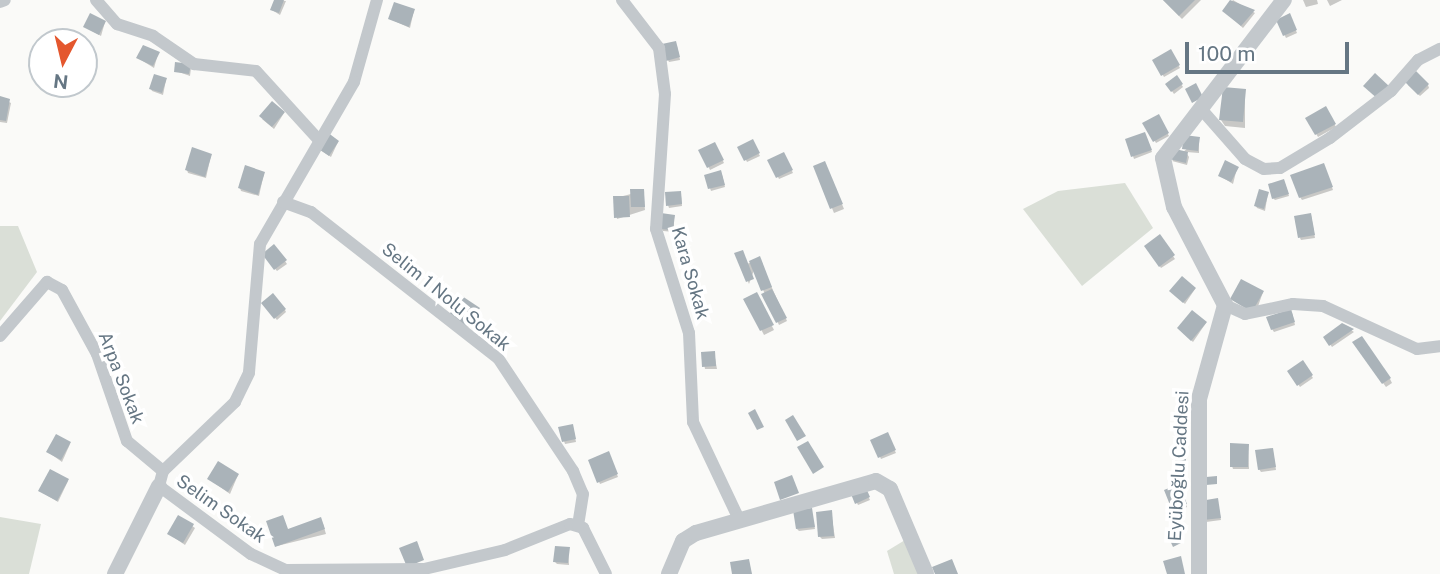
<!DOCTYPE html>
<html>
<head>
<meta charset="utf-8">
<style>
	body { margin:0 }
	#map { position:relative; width:1440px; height:574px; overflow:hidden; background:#fafaf8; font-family:"Public Sans",sans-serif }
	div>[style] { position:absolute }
	.green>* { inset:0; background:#dadfd7 }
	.shadow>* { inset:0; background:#0003 }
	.building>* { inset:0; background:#aab3b9 }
	.minor>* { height:12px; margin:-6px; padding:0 6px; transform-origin:6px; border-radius:6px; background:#c3c8cc }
	.tertiary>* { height:16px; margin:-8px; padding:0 8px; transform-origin:8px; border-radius:8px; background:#c3c8cc }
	span { translate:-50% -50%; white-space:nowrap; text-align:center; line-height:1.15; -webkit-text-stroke:7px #fff; paint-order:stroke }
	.street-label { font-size:18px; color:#657683 }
	.north { position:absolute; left:28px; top:28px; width:70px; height:70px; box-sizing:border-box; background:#fff; border:2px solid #c1c8cd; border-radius:50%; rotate:187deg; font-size:19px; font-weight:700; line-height:28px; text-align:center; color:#657683 }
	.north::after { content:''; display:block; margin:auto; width:24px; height:32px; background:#e4572e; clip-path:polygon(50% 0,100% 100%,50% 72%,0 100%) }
	.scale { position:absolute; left:1185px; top:42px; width:164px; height:32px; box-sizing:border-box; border:4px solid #657683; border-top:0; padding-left:9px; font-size:21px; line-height:24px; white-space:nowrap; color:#657683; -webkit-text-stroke:5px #fff; paint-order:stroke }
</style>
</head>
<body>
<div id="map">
	<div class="green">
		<div style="clip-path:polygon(1125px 183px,1153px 228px,1082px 286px,1023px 209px,1058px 191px)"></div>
		<div style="clip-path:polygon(0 226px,18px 226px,37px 272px,0 321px)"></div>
		<div style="clip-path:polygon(0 517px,41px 524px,29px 574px,0 574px)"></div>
		<div style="clip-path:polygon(910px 537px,923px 574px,894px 574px,887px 551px)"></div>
	</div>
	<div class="shadow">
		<div style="clip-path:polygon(276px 0,286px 1px,280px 15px,272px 10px)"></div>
		<div style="clip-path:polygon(1163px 0,1201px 0,1182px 19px)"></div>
		<div style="clip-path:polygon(1233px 0,1255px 13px,1243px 28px,1224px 11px)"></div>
		<div style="clip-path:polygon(1303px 0,1317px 0,1318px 4px,1306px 7px)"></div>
		<div style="clip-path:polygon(1327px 0,1342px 0,1330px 6px)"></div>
		<div style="clip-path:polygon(414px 10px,410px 28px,390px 19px)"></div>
		<div style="clip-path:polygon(1289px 15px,1297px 33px,1286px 38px,1278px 21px)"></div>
		<div style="clip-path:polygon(105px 22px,101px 36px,85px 27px)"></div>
		<div style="clip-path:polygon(677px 46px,680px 60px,669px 62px,668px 60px)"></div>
		<div style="clip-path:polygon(1170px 51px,1180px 68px,1164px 77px,1154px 60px)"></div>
		<div style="clip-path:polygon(158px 54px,154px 68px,138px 58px)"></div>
		<div style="clip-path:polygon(191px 68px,190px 76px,176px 71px)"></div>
		<div style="clip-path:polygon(1177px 77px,1183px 87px,1174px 94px,1167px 84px)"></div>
		<div style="clip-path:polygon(166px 80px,163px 95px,152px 91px,151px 89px)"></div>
		<div style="clip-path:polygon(1408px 85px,1428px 85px,1429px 88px,1420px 96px)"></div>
		<div style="clip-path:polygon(1245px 91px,1245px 128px,1225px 126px,1221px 120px)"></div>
		<div style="clip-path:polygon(0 98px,11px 103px,7px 123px,0 122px)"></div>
		<div style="clip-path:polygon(1326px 109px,1336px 127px,1318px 137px,1307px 118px)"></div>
		<div style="clip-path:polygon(284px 113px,274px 129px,262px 119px)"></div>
		<div style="clip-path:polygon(1158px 116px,1169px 136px,1156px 143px,1145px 123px)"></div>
		<div style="clip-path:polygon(1146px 137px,1152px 152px,1134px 159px,1133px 156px)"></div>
		<div style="clip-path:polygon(1199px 139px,1199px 153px,1186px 152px,1189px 157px,1187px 165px,1172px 161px)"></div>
		<div style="clip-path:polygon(338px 142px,331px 157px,320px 150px)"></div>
		<div style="clip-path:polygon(752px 142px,760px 156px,747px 162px,740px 148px)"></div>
		<div style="clip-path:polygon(714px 144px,724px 163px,710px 170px,701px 151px)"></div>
		<div style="clip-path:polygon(783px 154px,793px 173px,779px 179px,770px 161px)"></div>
		<div style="clip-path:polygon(211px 155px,206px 178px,188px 173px,187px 170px)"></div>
		<div style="clip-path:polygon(815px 167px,827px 168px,844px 209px,834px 213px)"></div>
		<div style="clip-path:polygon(1237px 168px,1233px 184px,1220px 176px)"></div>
		<div style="clip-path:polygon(1325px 168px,1333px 190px,1302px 200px,1300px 197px)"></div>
		<div style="clip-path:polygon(264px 173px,259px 196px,241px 191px,240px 188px)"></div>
		<div style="clip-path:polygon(722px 175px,725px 187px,711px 191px,706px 176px)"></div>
		<div style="clip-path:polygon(1285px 184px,1289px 196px,1275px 200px,1273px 198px)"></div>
		<div style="clip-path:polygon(643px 191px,645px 210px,617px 219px,615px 198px)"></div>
		<div style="clip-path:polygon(1268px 193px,1265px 211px,1257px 208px,1256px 206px)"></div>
		<div style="clip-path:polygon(681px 195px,682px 206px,669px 208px,668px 205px)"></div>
		<div style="clip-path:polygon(1311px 215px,1315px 238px,1301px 240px,1300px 238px)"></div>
		<div style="clip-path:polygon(674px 216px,674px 232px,663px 231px,661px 228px)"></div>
		<div style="clip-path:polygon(1160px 237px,1175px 259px,1161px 268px,1146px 246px)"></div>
		<div style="clip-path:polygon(737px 254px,747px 264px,759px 259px,787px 321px,779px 325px,754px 270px,749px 284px)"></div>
		<div style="clip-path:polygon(265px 257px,285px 261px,287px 264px,277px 271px)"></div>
		<div style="clip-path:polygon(1195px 289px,1185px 304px,1173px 293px)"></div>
		<div style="clip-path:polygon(1263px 292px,1255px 315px,1232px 299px)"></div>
		<div style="clip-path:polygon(756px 295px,774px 330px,764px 335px,746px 300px)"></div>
		<div style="clip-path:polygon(265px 306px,285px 310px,286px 312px,277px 320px)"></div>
		<div style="clip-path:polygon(478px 309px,467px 330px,450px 316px)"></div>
		<div style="clip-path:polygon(1292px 313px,1295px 325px,1274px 332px,1272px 329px)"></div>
		<div style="clip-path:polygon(1206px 323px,1193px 342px,1179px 329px)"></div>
		<div style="clip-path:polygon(1343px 325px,1354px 332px,1332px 347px,1325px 337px)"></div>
		<div style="clip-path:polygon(1357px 347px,1390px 379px,1392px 383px,1386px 387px)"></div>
		<div style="clip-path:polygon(702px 353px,714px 353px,717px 369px,705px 369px)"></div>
		<div style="clip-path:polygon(1303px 363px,1313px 378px,1300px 387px,1290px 372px)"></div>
		<div style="clip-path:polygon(560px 428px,573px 428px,576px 442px,565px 444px)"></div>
		<div style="clip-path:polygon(887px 435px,896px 453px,881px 459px,873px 441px)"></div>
		<div style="clip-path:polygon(70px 444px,62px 462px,48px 452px)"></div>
		<div style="clip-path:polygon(1248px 445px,1249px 469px,1233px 469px,1232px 466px)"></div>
		<div style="clip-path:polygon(1273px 452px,1276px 470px,1261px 472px,1259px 469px)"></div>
		<div style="clip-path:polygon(609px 454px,618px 477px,600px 484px,590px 461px)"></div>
		<div style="clip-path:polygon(238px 475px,230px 494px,209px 479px)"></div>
		<div style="clip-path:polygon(68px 481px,58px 502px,40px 491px)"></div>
		<div style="clip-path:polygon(1180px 489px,1187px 507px,1175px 512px,1173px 509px)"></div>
		<div style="clip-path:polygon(865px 490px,870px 500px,858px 505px,853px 495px)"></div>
		<div style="clip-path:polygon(1218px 503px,1221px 520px,1206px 522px,1204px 520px)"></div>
		<div style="clip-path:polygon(811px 510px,815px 529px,799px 531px,797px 529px)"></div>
		<div style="clip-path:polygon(831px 512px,835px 538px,822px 539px,820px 537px)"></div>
		<div style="clip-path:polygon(179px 517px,195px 528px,185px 545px,169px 534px)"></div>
		<div style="clip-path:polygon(323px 524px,326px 534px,277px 546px,288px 531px)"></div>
		<div style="clip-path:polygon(568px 549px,569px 565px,557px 564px,555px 562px)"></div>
	</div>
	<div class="building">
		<div style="clip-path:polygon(274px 0,284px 0,279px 13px,270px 10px)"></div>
		<div style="clip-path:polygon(1163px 0,1195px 0,1179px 16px)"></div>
		<div style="clip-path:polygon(1230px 0,1255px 10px,1241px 26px,1222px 11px)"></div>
		<div style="clip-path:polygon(394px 2px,415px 9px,409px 27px,388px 19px)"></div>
		<div style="clip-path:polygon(90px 13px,106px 21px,99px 35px,83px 27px)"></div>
		<div style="clip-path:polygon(1290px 13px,1297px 30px,1283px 36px,1276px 20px)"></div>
		<div style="clip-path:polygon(676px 41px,680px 57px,666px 61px,662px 44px)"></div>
		<div style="clip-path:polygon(143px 45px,160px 52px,153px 66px,136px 58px)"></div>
		<div style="clip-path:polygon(1171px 49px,1180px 65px,1161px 76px,1152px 60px)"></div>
		<div style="clip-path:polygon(175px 62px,191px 64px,189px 74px,174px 72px)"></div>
		<div style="clip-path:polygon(1416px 71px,1429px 84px,1418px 95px,1405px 82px)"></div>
		<div style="clip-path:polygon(1375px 73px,1390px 87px,1379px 100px,1363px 86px)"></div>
		<div style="clip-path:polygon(154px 74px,167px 78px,162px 93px,149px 89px)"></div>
		<div style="clip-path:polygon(1177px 75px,1183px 84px,1171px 92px,1165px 84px)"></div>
		<div style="clip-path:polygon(1196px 83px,1203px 97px,1192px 103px,1185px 89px)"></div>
		<div style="clip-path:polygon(1223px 87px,1246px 89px,1243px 122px,1219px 120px)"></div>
		<div style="clip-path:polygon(0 96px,10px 99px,6px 121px,0 120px)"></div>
		<div style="clip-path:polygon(272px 101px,285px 112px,272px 127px,259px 116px)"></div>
		<div style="clip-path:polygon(1326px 106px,1336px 124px,1315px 135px,1305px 118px)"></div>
		<div style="clip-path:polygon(1159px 114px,1169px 133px,1153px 142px,1142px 123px)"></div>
		<div style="clip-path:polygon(327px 132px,339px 141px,329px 156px,316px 147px)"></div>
		<div style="clip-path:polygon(1145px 132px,1152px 150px,1131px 157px,1125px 139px)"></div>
		<div style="clip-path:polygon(1184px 135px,1200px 137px,1198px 151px,1182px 149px)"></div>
		<div style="clip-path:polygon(753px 139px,760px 153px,744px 161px,737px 147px)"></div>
		<div style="clip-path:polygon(715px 142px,724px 160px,707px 168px,698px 150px)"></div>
		<div style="clip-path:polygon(192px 147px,212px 154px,205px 177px,185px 170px)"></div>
		<div style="clip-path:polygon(1171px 148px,1188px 152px,1186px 163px,1169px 159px)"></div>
		<div style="clip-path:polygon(784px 152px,793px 170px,776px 178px,767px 160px)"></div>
		<div style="clip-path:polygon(1225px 160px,1239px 167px,1231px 182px,1218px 176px)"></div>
		<div style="clip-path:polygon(825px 161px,843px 204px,830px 209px,813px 166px)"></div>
		<div style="clip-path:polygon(1324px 163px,1333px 187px,1299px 198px,1290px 175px)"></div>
		<div style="clip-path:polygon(245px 165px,265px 172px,258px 195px,238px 188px)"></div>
		<div style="clip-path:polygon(721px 170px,725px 185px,708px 189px,704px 175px)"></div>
		<div style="clip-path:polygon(1284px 179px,1289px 194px,1272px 199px,1268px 184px)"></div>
		<div style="clip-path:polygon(630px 189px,644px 189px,645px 207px,631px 207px)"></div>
		<div style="clip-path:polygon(1259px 189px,1269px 192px,1264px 209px,1254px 206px)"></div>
		<div style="clip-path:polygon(681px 191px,682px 204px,666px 206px,665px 192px)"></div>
		<div style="clip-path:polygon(613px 196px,629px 196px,630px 217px,614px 218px)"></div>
		<div style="clip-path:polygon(661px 213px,675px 215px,673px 230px,659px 229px)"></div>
		<div style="clip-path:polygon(1311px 213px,1315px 235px,1298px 238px,1294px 216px)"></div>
		<div style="clip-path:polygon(1160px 234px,1175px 255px,1159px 267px,1144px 246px)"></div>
		<div style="clip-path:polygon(274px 244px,287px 260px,274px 270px,262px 254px)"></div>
		<div style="clip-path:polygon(743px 250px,754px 279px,746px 282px,734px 253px)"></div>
		<div style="clip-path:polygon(760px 256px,772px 287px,761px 291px,749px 261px)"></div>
		<div style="clip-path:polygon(1182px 276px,1196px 288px,1183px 303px,1169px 291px)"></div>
		<div style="clip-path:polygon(1241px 279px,1264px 291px,1252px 312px,1230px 299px)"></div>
		<div style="clip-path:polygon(772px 289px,787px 318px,776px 323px,761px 294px)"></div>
		<div style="clip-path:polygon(757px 292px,774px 325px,760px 331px,743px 299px)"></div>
		<div style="clip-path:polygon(273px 293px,286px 309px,274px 319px,261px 303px)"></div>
		<div style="clip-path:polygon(462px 296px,480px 308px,466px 328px,448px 316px)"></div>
		<div style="clip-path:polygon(1291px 309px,1295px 322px,1271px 330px,1266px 317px)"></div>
		<div style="clip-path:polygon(1192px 310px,1207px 322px,1191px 341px,1177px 328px)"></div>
		<div style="clip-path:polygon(1342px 323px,1354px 329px,1329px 346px,1323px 337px)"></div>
		<div style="clip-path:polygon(1362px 336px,1391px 378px,1382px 384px,1352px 342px)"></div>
		<div style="clip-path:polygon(715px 351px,716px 366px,702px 367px,701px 352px)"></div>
		<div style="clip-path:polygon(1303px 360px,1313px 375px,1297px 386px,1287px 371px)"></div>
		<div style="clip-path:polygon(755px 409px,764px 427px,757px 430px,748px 413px)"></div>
		<div style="clip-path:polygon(793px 415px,806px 436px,797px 441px,785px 420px)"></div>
		<div style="clip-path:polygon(573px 424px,576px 439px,562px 442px,558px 427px)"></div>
		<div style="clip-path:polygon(888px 432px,896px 450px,878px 458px,870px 440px)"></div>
		<div style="clip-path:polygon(56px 434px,71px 442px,61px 460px,46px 452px)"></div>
		<div style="clip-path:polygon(808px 441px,824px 467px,813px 474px,797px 447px)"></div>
		<div style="clip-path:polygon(1230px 443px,1249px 444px,1248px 467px,1230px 467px)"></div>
		<div style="clip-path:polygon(1273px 448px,1276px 467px,1258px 470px,1255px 450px)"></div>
		<div style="clip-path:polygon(609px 451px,618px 474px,597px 483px,588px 460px)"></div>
		<div style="clip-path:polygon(1175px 459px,1186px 459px,1186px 467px,1175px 468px)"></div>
		<div style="clip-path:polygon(218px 461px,239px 474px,228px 492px,207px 479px)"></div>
		<div style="clip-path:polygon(50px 469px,69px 479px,57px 501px,38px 491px)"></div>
		<div style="clip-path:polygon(792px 475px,799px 493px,780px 500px,774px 482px)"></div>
		<div style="clip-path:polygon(1217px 476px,1217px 484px,1206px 485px,1206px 477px)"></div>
		<div style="clip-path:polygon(1179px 484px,1187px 504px,1172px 510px,1164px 490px)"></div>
		<div style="clip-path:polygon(866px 488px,870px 497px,855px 504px,851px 494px)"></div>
		<div style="clip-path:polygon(1218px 498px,1221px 518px,1203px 520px,1200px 501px)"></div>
		<div style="clip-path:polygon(812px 508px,815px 527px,796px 529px,793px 510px)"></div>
		<div style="clip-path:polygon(832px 510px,834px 536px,818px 537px,816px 512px)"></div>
		<div style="clip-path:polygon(178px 515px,194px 524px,183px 543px,167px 534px)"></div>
		<div style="clip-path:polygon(283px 515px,288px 529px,321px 517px,325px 529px,275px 547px,266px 521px)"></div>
		<div style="clip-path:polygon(1178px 532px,1183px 542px,1173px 547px,1168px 536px)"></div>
		<div style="clip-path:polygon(417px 541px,424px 560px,407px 567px,399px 548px)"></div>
		<div style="clip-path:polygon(555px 546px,570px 547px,568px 563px,553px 562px)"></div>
		<div style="clip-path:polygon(1181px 556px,1185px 574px,1167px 574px,1163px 561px)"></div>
		<div style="clip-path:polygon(749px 559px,752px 574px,732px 574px,730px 562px)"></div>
		<div style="clip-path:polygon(952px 559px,958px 574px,935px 574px,932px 567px)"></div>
	</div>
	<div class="minor">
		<div style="left:96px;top:0;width:32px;rotate:49deg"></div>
		<div style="left:117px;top:24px;width:38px;rotate:18deg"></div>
		<div style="left:153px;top:36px;width:50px;rotate:34.3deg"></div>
		<div style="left:194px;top:64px;width:62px;rotate:6.4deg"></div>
		<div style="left:256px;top:71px;width:91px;rotate:47.7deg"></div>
		<div style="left:377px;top:0;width:85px;rotate:105.7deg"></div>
		<div style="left:354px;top:82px;width:187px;rotate:120.1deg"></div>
		<div style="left:260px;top:244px;width:129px;rotate:94.9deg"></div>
		<div style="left:249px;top:373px;width:32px;rotate:116deg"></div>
		<div style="left:235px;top:402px;width:100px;rotate:136.2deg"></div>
		<div style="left:163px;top:471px;width:16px;rotate:105deg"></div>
		<div style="left:159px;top:486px;width:114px;rotate:36.5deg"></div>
		<div style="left:251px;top:554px;width:38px;rotate:25deg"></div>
		<div style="left:286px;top:570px;width:138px;rotate:-0.4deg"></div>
		<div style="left:424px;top:569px;width:83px;rotate:-13.2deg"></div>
		<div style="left:505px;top:550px;width:70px;rotate:-21.8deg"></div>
		<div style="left:570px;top:524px;width:14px;rotate:17deg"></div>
		<div style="left:583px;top:528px;width:51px;rotate:63.4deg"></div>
		<div style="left:622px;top:0;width:61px;rotate:52.4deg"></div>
		<div style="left:659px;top:48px;width:46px;rotate:82.6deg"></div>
		<div style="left:665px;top:94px;width:135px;rotate:93.8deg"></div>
		<div style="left:656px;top:229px;width:109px;rotate:72.4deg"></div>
		<div style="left:689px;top:333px;width:89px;rotate:87.4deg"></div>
		<div style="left:693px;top:422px;width:105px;rotate:64.7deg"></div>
		<div style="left:0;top:2px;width:5px;rotate:-22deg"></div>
		<div style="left:1202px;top:110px;width:65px;rotate:48.7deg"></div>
		<div style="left:1245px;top:159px;width:21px;rotate:28deg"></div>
		<div style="left:1264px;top:169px;width:16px;rotate:-4deg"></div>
		<div style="left:1280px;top:168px;width:58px;rotate:-31deg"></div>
		<div style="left:1330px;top:138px;width:77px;rotate:-37.6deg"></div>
		<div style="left:1391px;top:91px;width:41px;rotate:-48.9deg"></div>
		<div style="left:1418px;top:60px;width:25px;rotate:-27deg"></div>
		<div style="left:283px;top:202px;width:30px;rotate:20deg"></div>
		<div style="left:311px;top:212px;width:237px;rotate:38deg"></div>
		<div style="left:498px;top:358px;width:136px;rotate:56.4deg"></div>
		<div style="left:573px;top:471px;width:25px;rotate:67deg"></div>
		<div style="left:583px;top:494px;width:32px;rotate:99deg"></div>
		<div style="left:1225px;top:305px;width:22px;rotate:24deg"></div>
		<div style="left:1245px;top:314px;width:49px;rotate:-11.8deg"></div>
		<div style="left:1293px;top:304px;width:30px;rotate:4deg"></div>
		<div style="left:1323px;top:306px;width:103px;rotate:24.6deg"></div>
		<div style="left:1417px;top:349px;width:23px;rotate:-7deg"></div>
		<div style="left:0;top:336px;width:72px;rotate:-49deg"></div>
		<div style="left:47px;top:282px;width:17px;rotate:28deg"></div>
		<div style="left:62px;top:290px;width:73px;rotate:61.3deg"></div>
		<div style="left:97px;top:354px;width:92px;rotate:71deg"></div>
		<div style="left:127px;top:441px;width:47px;rotate:39.8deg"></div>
	</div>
	<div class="tertiary">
		<div style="left:115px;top:574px;width:98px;rotate:-63.4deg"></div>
		<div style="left:669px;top:574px;width:36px;rotate:-67deg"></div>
		<div style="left:683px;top:541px;width:15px;rotate:-32deg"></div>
		<div style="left:696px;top:533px;width:187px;rotate:-16.1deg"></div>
		<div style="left:876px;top:481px;width:16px;rotate:30deg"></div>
		<div style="left:890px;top:489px;width:92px;rotate:67deg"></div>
		<div style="left:1199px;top:574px;width:175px;rotate:-90deg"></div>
		<div style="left:1199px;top:399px;width:98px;rotate:-74.5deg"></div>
		<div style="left:1225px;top:305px;width:110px;rotate:-117.5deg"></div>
		<div style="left:1174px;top:207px;width:50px;rotate:-102.7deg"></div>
		<div style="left:1163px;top:158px;width:199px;rotate:-52.6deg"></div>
	</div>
	<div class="street-label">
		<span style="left:690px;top:273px;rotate:74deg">Kara Sokak</span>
		<span style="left:446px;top:297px;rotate:39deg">Selim 1 Nolu Sokak</span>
		<span style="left:121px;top:378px;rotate:69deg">Arpa Sokak</span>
		<span style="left:1179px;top:466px;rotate:-87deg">Eyüboğlu Caddesi</span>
		<span style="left:221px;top:509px;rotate:35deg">Selim Sokak</span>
	</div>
	<div class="north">N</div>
	<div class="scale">100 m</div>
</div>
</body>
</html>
